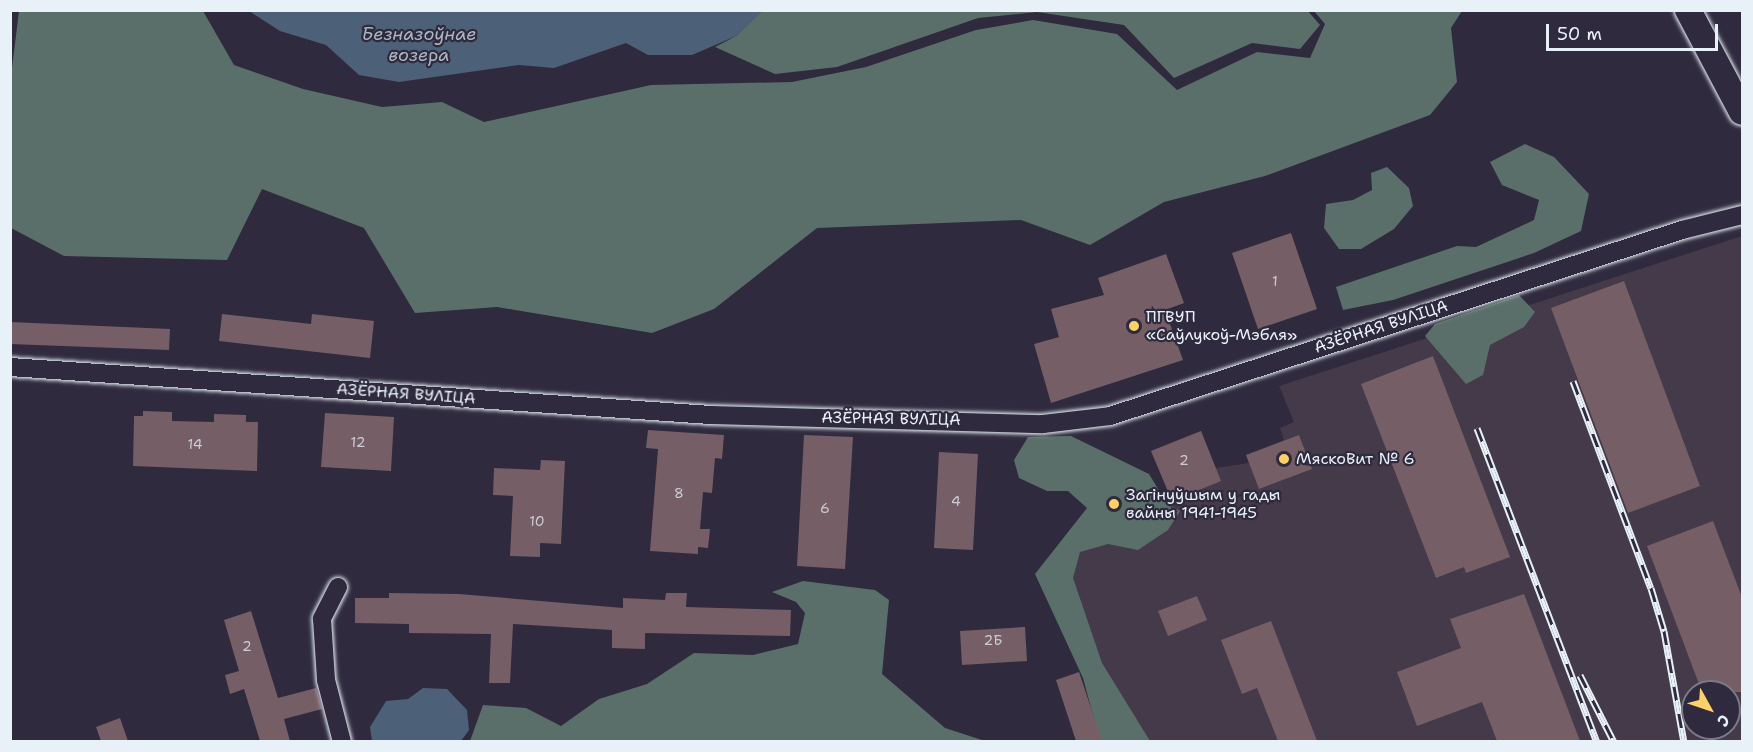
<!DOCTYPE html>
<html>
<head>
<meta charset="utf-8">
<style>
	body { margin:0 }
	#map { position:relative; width:1753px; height:752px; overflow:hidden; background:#2f2a3d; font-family:"Shantell Sans",sans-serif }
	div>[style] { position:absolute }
	.built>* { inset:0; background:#443a4a }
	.green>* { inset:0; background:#5a6f69 }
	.water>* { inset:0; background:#4c6077 }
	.building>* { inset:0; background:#765e67 }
	.roads { filter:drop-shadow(0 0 2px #e8f1f8) drop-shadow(0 0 2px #e8f1f8) }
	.minor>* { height:18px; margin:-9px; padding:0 9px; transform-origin:9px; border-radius:9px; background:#2f2a3d }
	.secondary>* { height:26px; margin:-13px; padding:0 13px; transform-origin:13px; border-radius:13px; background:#2f2a3d }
	.rail>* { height:7px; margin-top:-3.5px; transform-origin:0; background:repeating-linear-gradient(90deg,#2f2a3d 0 14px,#e8f1f8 0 28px); box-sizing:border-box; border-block:2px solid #e8f1f8 }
	.dots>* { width:16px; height:16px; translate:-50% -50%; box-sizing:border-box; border:3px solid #2f2a3d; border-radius:50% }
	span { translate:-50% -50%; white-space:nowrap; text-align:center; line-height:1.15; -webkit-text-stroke:4.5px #2f2a3d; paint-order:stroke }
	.number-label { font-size:14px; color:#ccccd4 }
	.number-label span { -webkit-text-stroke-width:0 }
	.poi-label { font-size:16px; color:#e8f1f8 }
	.left { translate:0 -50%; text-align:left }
	.street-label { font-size:16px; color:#e8f1f8 }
	.water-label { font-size:18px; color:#aab7c4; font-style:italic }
	.frame { position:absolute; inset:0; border:12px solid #e8f1f8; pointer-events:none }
	.north { position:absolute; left:1681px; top:680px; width:60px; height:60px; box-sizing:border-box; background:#2f2a3d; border:2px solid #797a88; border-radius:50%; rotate:130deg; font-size:16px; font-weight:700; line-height:24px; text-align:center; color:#e8f1f8 }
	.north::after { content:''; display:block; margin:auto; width:21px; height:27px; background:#ffd166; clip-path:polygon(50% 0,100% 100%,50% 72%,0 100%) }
	.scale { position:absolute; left:1546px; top:24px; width:172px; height:27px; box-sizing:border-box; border:3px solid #e8f1f8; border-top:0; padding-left:8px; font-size:18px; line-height:21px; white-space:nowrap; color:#e8f1f8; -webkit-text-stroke:4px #2f2a3d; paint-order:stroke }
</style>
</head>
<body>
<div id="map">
	<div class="built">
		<div style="clip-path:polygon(evenodd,1742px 236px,1742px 741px,1109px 741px,1063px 558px,1172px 501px,1151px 451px,1201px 431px,1216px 468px,1249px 463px,1246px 455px,1284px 440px,1280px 428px,1294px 422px,1279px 386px,1742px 236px,1693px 692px,1729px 692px,1729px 728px,1693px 728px,1693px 692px)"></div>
	</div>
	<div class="green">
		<div style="clip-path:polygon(763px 10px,1307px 10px,1320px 25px,1300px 49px,1252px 43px,1174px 78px,1124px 25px,1037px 12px,978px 18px,837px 67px,775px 74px,715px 47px,736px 36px)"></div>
		<div style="clip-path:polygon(19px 11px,203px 11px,234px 65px,303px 89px,382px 107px,442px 102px,484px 122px,651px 85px,792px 82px,866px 67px,976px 30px,1033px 20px,1117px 34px,1177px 90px,1257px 52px,1310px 58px,1325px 24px,1314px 11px,1462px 11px,1451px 28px,1457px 82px,1430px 115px,1265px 176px,1164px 202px,1090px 245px,1021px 220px,817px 228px,714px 309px,652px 333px,497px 307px,415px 313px,364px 228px,262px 189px,227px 260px,64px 256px,11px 228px,10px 84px)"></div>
		<div style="clip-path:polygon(1525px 144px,1554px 157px,1589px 194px,1581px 231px,1534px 253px,1393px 300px,1343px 310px,1336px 287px,1457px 246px,1476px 247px,1534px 220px,1539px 200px,1502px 185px,1490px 162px)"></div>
		<div style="clip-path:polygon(1387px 167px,1409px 188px,1413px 206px,1394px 229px,1361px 249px,1339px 249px,1324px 228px,1326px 204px,1353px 200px,1372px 190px,1371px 173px)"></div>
		<div style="clip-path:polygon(1519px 295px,1535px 312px,1524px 327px,1490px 345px,1483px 375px,1466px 384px,1425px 336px,1435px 324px)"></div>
		<div style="clip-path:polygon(1071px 436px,1149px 474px,1167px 504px,1180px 511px,1168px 530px,1138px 550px,1108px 544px,1080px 552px,1073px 578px,1102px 663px,1150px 741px,1100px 741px,1083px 678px,1035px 574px,1087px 508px,1068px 491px,1047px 491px,1019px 478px,1014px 460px,1028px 437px)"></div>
		<div style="clip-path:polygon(803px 581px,875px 590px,889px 600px,882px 674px,945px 728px,985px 741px,470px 741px,483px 705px,526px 708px,561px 726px,599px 699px,647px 684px,694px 653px,753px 655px,798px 644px,805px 613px,796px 602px,772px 592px)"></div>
	</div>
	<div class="water">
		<div style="clip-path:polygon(249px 11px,763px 11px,736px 36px,692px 55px,648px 55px,626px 43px,554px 68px,519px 65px,399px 82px,359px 75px,326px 45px,280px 31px)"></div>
		<div style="clip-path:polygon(423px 688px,447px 689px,467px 710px,469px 730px,461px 741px,372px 741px,370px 727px,386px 701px,408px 699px)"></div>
	</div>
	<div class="building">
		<div style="clip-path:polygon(1291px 233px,1317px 309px,1258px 329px,1232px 253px)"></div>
		<div style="clip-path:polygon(1166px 254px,1184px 303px,1165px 310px,1183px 360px,1051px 403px,1034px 344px,1059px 337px,1051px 309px,1104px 295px,1098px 278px)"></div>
		<div style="clip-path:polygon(1624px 281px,1700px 486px,1628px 513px,1551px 308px)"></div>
		<div style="clip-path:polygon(222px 314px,311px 324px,312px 314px,374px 321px,370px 358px,219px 341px)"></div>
		<div style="clip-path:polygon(10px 322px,170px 329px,169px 350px,10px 344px)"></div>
		<div style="clip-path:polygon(1433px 356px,1510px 557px,1466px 573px,1464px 567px,1436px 578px,1361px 384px)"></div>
		<div style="clip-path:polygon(143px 411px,172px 412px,172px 421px,214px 422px,214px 414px,246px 415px,246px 422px,258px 422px,257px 471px,133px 466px,134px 416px,143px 416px)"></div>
		<div style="clip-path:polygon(325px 413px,394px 417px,391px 471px,321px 467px)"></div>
		<div style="clip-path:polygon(648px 430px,724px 435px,722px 459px,715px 458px,712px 493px,703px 492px,700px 529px,710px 529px,708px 548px,698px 547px,698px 554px,650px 551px,658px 449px,646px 448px)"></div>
		<div style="clip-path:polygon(1201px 431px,1221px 481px,1172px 501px,1151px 451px)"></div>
		<div style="clip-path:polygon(804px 435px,853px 437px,845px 569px,797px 566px)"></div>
		<div style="clip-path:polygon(1299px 435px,1312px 469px,1259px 489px,1246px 455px)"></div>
		<div style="clip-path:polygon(939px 452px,978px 454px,973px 550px,934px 548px)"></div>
		<div style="clip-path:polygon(541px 460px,565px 461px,561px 544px,540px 543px,540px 557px,510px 556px,513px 496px,493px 495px,494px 468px,540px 470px)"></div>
		<div style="clip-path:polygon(1713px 521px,1743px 600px,1743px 692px,1702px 692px,1647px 546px)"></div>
		<div style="clip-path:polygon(389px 593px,459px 594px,623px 608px,623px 598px,665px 600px,666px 593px,687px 593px,686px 607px,791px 610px,790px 636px,645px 633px,645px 649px,612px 648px,612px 630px,513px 624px,510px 683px,489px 683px,491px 634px,409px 633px,409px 624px,355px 623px,355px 598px,389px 598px)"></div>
		<div style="clip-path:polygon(1524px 594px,1580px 741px,1497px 741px,1482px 702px,1417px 726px,1397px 672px,1461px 648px,1450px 619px)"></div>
		<div style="clip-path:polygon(1197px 596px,1207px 620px,1168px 636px,1158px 611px)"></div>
		<div style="clip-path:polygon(251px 611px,278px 698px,316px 688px,322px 709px,284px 719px,290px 741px,260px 741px,244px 689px,230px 694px,225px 675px,239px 671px,224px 620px)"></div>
		<div style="clip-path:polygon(1271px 621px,1317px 741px,1278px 741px,1257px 688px,1242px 694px,1221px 640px)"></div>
		<div style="clip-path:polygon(1025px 627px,1027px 661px,962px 665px,960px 631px)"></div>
		<div style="clip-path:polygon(1079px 672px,1102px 741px,1076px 741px,1056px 680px)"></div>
		<div style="clip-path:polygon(120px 718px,128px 741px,101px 741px,96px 727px)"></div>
	</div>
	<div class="roads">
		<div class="minor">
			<div style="left:10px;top:367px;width:703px;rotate:3.92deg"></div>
			<div style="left:711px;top:415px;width:332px;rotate:1.6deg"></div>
			<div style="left:1043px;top:424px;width:67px;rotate:-6.8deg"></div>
			<div style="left:1110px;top:416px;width:601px;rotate:-18.01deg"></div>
			<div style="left:1682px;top:230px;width:62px;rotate:-14deg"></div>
			<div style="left:338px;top:587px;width:36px;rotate:117deg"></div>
			<div style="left:322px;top:619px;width:61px;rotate:86.2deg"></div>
			<div style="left:326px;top:680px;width:64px;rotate:75.5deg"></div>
		</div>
		<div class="secondary">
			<div style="left:1688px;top:10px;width:115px;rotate:62.1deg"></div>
		</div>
	</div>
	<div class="rail">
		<div style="left:1573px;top:381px;width:221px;rotate:69.4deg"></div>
		<div style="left:1651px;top:588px;width:45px;rotate:73.2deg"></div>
		<div style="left:1664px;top:631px;width:113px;rotate:79.8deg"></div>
		<div style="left:1477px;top:428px;width:336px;rotate:69.1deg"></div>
		<div style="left:1580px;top:675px;width:75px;rotate:63.1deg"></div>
	</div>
	<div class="dots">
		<div style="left:1134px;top:326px;background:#ffd166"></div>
		<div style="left:1284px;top:459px;background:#ffd166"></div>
		<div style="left:1114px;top:504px;background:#ffd166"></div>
	</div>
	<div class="number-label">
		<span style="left:1275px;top:281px">1</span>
		<span style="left:358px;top:442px">12</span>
		<span style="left:195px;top:444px">14</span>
		<span style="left:1184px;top:460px">2</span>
		<span style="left:679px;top:493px">8</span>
		<span style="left:956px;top:501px">4</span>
		<span style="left:825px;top:508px">6</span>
		<span style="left:537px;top:521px">10</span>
		<span style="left:993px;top:640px">2Б</span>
		<span style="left:247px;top:646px">2</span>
	</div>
	<div class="poi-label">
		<span class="left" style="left:1146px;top:326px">ПГВУП<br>«Саўлукоў-Мэбля»</span>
		<span class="left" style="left:1296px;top:459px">МяскоВит № 6</span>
		<span class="left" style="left:1126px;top:504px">Загінуўшым у гады<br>вайны 1941-1945</span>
	</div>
	<div class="street-label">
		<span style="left:1381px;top:327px;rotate:-18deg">АЗЁРНАЯ ВУЛІЦА</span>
		<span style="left:406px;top:394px;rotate:4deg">АЗЁРНАЯ ВУЛІЦА</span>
		<span style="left:891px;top:419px;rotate:1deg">АЗЁРНАЯ ВУЛІЦА</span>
	</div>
	<div class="water-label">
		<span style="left:419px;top:45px">Безназоўнае<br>возера</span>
	</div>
	<div class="frame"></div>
	<div class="north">С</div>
	<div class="scale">50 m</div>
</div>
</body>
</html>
